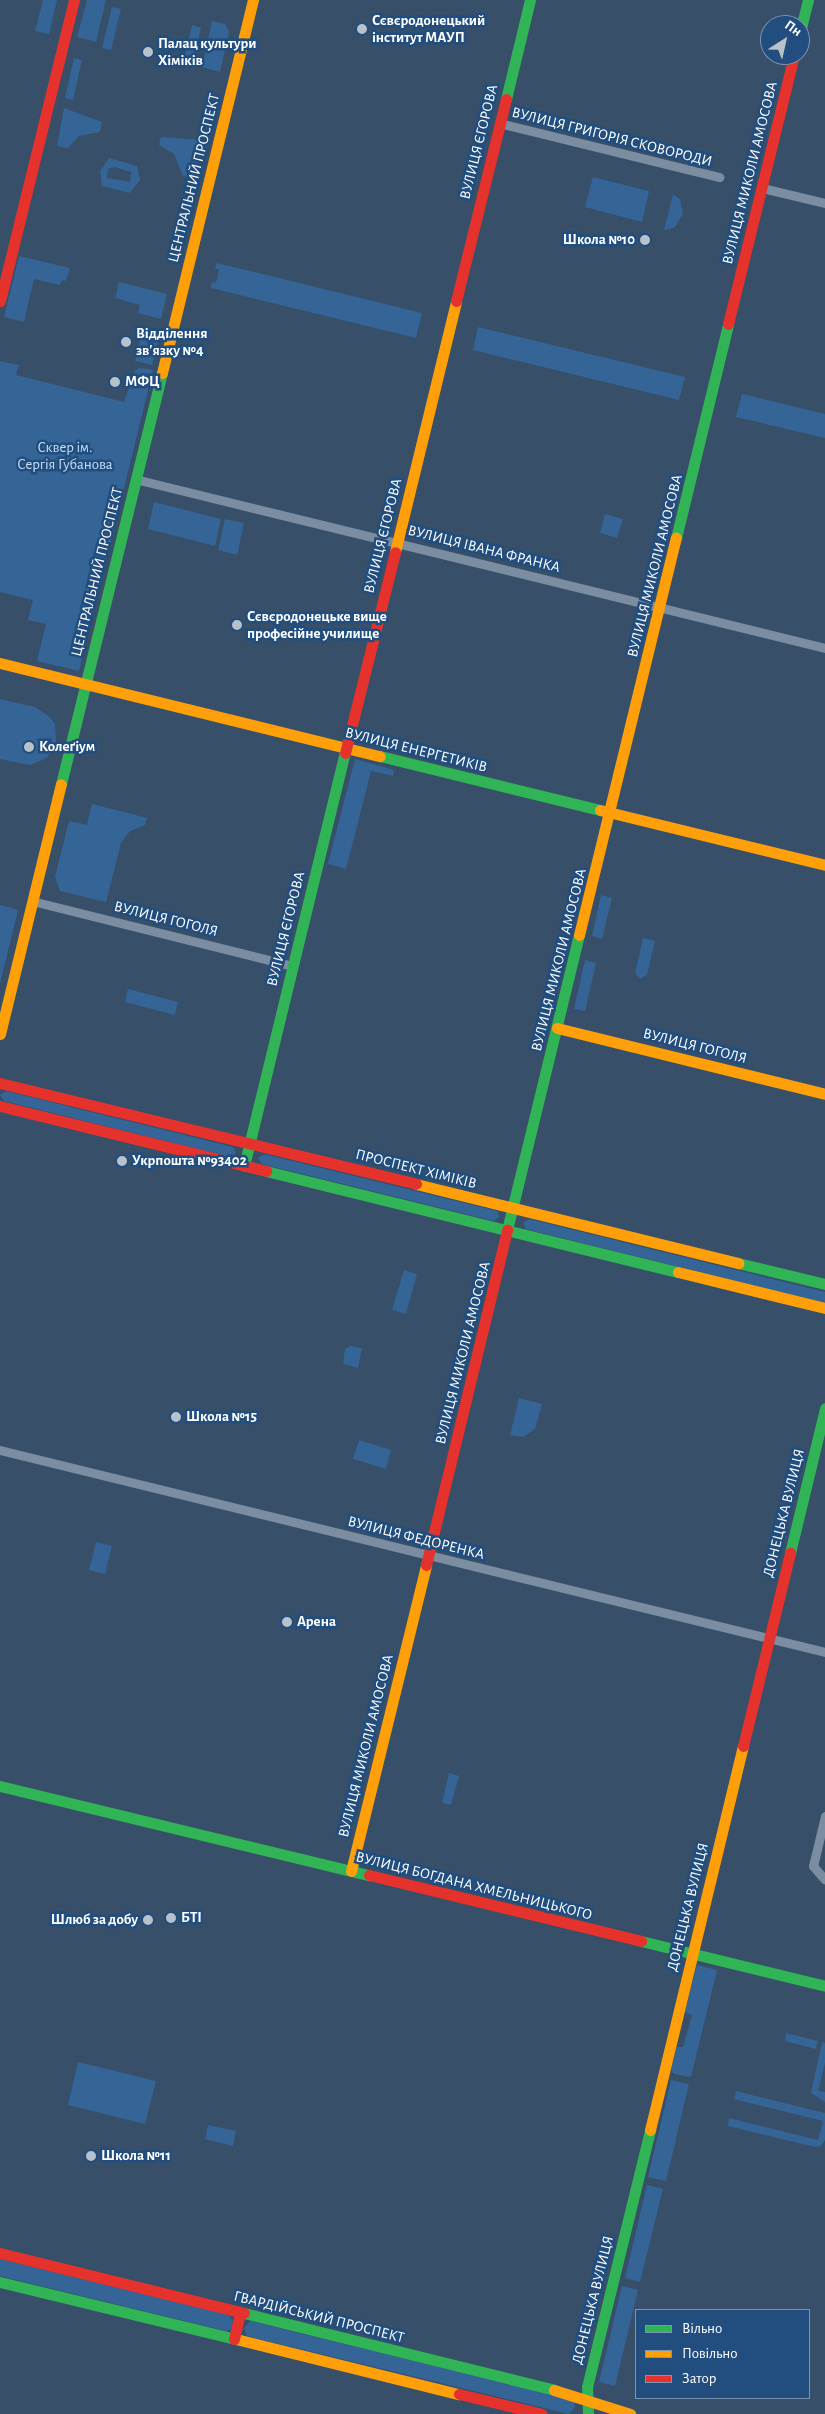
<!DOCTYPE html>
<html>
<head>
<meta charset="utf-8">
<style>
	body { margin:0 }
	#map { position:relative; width:825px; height:2414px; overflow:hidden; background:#374f69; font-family:"Alegreya Sans",sans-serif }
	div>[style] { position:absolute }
	.green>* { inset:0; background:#346596 }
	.street>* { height:9px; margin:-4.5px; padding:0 4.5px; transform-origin:4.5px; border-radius:4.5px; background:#7b8da0 }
	.fast>* { height:11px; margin:-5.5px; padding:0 5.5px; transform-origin:5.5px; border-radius:5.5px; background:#30b455 }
	.slow>* { height:11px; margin:-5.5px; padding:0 5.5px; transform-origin:5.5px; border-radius:5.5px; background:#ff9f0a }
	.jam>* { height:11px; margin:-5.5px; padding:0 5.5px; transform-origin:5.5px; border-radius:5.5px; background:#e5322d }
	.dots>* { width:14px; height:14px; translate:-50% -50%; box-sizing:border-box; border:2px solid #214e7f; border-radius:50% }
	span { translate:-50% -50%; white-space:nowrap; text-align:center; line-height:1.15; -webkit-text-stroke:5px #214e7f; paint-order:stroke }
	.poi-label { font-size:15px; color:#fff; font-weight:700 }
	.left { translate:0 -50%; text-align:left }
	.right { translate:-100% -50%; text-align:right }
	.street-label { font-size:15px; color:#fff }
	.park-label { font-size:15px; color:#c9dff6 }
	.legend { position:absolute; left:635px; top:2309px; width:175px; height:90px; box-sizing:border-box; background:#214e7f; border:1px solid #7a95b2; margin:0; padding:6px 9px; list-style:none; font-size:15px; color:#fff }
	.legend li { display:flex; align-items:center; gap:10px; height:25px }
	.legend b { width:25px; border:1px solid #7a95b2 }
	.north { position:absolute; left:760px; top:15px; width:50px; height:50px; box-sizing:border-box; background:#214e7f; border:1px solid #7a95b2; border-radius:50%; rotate:35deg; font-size:14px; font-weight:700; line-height:20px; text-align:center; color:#fff }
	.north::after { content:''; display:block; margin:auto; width:18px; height:22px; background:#b9c1ca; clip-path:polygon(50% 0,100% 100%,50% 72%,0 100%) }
</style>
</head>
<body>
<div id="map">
	<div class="green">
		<div style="clip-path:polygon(43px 0,57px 0,49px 34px,35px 31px)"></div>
		<div style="clip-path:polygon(87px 0,106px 0,96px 42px,77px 37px)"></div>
		<div style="clip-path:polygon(112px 7px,121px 9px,111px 50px,102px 48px)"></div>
		<div style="clip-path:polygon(212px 21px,225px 24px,229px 32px,220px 72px,202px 67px)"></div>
		<div style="clip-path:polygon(192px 25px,201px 28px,192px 66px,183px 63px)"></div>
		<div style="clip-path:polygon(74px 58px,82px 60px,73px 100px,65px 98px)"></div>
		<div style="clip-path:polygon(64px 108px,102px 122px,100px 132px,79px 136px,68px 148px,57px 146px)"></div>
		<div style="clip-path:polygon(161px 137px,203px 140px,194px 179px,183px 176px,174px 154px,159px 145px)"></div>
		<div style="clip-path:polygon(evenodd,109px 158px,137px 166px,140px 180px,130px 193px,102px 186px,100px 171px,109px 158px,115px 167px,131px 172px,130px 182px,107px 178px,108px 169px,115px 167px)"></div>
		<div style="clip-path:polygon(593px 177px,649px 191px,642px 222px,585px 207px)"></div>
		<div style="clip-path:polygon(673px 194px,680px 199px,683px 214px,674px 228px,664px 230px)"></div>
		<div style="clip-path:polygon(19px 256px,70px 268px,66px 281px,62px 280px,60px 285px,34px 279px,24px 322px,4px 317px)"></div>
		<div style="clip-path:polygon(217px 263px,422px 313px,416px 338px,211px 288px,212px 282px,216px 283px,219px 270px,215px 268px)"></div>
		<div style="clip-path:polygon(119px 282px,167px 294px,161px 319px,138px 313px,140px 305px,115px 298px)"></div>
		<div style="clip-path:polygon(478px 327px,685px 377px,679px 400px,473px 350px)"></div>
		<div style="clip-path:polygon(142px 332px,159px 336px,152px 365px,135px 361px)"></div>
		<div style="clip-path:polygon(0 361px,19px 365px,16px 375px,124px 402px,135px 371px,139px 368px,153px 370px,79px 671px,37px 661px,46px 624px,28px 620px,33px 600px,0 592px)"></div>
		<div style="clip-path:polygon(742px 394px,825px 414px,825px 438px,736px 417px)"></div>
		<div style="clip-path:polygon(154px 502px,221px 519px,215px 546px,148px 529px)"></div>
		<div style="clip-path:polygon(605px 514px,623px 519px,617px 538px,600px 533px)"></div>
		<div style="clip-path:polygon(225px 519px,244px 523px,237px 555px,218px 550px)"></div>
		<div style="clip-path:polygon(0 699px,35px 707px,50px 717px,55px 724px,56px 742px,47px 758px,30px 765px,0 759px)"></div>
		<div style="clip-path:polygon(355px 759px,394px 770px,393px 776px,371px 771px,346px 869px,328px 864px)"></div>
		<div style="clip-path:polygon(92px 804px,147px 818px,145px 825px,130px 831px,121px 843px,106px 902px,60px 891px,55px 877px,69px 821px,87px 825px)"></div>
		<div style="clip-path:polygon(601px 895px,612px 898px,602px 939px,592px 936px)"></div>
		<div style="clip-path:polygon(0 905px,18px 910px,0 983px)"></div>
		<div style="clip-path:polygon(643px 938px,655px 941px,647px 975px,640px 979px,635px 973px)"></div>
		<div style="clip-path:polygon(585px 960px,596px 963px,585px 1011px,574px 1009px)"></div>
		<div style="clip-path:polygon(128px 989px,178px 1002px,175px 1015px,125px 1002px)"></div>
		<div style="clip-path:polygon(6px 1091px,233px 1147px,236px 1153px,230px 1157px,4px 1101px,0 1095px)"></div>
		<div style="clip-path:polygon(264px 1154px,497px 1211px,499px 1217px,494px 1221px,262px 1164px,258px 1158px)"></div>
		<div style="clip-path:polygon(529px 1219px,825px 1292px,825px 1303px,526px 1229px,523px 1223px)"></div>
		<div style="clip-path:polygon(404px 1270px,417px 1274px,406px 1314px,392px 1310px)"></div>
		<div style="clip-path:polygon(351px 1346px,362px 1348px,358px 1368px,343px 1364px,345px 1349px)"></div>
		<div style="clip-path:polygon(519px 1398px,542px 1404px,535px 1429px,523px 1437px,510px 1435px)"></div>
		<div style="clip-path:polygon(359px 1440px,391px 1450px,386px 1469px,353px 1459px)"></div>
		<div style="clip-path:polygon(96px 1542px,112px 1546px,105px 1574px,89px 1570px)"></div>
		<div style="clip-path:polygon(449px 1773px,459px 1776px,451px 1805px,442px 1803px)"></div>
		<div style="clip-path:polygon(697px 1965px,717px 1970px,691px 2077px,674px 2074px,671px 2070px,677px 2047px,683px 2047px,692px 2015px,685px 2012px)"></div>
		<div style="clip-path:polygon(786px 2033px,818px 2041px,816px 2049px,785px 2041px)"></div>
		<div style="clip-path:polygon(822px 2042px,825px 2043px,825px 2063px,818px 2091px,825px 2092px,825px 2102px,811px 2093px)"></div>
		<div style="clip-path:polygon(78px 2062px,156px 2081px,145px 2124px,68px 2105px)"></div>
		<div style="clip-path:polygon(671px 2080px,689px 2084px,666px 2181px,648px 2177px)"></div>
		<div style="clip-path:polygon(736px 2091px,825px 2113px,825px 2140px,821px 2146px,815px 2147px,728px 2126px,729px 2118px,818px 2140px,823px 2121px,734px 2099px)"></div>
		<div style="clip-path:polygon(208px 2125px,236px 2131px,233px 2146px,205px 2139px)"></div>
		<div style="clip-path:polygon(647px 2185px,663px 2189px,640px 2282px,625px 2278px)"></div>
		<div style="clip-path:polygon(0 2259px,229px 2315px,233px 2321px,231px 2329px,226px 2331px,0 2276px)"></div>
		<div style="clip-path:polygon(622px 2286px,638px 2290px,615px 2386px,599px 2382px)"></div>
		<div style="clip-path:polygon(250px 2321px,574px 2400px,575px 2407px,569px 2414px,247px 2336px,244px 2328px)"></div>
	</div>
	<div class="street">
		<div style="left:499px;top:123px;width:227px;rotate:13.8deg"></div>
		<div style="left:762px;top:188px;width:65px;rotate:13.4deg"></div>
		<div style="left:135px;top:479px;width:710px;rotate:13.76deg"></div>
		<div style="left:32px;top:901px;width:269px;rotate:14deg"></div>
		<div style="left:0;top:1450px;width:849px;rotate:13.76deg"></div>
		<div style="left:825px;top:1816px;width:51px;rotate:103.5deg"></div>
		<div style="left:813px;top:1866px;width:18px;rotate:49deg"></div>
	</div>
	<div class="fast">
		<div style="left:800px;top:32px;width:33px;rotate:-76deg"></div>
		<div style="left:506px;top:99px;width:102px;rotate:-76.4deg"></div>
		<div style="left:676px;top:538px;width:220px;rotate:-76.3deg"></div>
		<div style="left:380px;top:756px;width:227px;rotate:13.8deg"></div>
		<div style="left:61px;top:784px;width:423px;rotate:-76.2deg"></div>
		<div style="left:244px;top:1166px;width:425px;rotate:-76.3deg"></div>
		<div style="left:266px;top:1171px;width:424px;rotate:13.8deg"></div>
		<div style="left:507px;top:1230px;width:304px;rotate:-76.3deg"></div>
		<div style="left:738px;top:1263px;width:89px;rotate:13.6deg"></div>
		<div style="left:790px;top:1553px;width:149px;rotate:-76.4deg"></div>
		<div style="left:0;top:1786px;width:380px;rotate:13.6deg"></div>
		<div style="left:641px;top:1941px;width:189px;rotate:13.7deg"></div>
		<div style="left:0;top:2282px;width:247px;rotate:13.6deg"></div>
		<div style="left:244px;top:2313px;width:319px;rotate:13.9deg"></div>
		<div style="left:588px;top:2414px;width:27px;rotate:-92deg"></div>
		<div style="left:587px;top:2387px;width:265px;rotate:-76.2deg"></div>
	</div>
	<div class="slow">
		<div style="left:162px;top:373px;width:384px;rotate:-76.3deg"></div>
		<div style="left:395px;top:552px;width:258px;rotate:-76.3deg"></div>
		<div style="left:0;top:663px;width:391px;rotate:13.8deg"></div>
		<div style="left:600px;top:810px;width:232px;rotate:13.7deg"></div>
		<div style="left:579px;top:935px;width:409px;rotate:-76.3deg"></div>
		<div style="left:557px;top:1028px;width:276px;rotate:13.8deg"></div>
		<div style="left:0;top:1034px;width:257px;rotate:-76.3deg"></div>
		<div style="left:416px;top:1184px;width:332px;rotate:13.8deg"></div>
		<div style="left:678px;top:1272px;width:151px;rotate:13.8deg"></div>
		<div style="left:351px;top:1871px;width:315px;rotate:-76.2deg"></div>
		<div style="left:650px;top:2130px;width:395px;rotate:-76.4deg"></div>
		<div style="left:240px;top:2340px;width:226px;rotate:13.9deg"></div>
		<div style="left:554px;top:2390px;width:80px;rotate:17.5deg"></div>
	</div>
	<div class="jam">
		<div style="left:0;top:301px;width:310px;rotate:-76.2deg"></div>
		<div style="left:456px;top:301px;width:208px;rotate:-76.1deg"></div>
		<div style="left:728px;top:324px;width:277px;rotate:-76.2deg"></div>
		<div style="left:345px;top:753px;width:207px;rotate:-76deg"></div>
		<div style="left:0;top:1083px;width:428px;rotate:13.6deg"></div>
		<div style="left:0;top:1106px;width:274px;rotate:13.7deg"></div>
		<div style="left:426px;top:1565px;width:345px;rotate:-76.4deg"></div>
		<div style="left:743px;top:1746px;width:199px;rotate:-76.3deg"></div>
		<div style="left:369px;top:1875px;width:280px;rotate:13.6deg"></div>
		<div style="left:0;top:2253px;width:251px;rotate:13.8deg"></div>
		<div style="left:234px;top:2339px;width:27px;rotate:-77deg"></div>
		<div style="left:459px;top:2394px;width:85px;rotate:13.5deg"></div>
	</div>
	<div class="dots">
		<div style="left:362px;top:29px;background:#b9c1ca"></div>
		<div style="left:148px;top:52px;background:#b9c1ca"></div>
		<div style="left:645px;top:240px;background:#b9c1ca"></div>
		<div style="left:126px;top:342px;background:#b9c1ca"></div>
		<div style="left:115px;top:382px;background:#b9c1ca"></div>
		<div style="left:237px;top:625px;background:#b9c1ca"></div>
		<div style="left:29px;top:747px;background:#b9c1ca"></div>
		<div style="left:122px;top:1161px;background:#b9c1ca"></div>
		<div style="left:176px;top:1417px;background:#b9c1ca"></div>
		<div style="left:287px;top:1622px;background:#b9c1ca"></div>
		<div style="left:171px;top:1918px;background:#b9c1ca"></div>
		<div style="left:148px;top:1920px;background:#b9c1ca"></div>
		<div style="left:91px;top:2156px;background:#b9c1ca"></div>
	</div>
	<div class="poi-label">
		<span class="left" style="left:372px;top:29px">Сєвєродонецький<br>інститут МАУП</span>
		<span class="left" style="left:158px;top:52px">Палац культури<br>Хіміків</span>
		<span class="right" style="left:635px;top:240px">Школа №10</span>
		<span class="left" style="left:136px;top:342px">Відділення<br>зв'язку №4</span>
		<span class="left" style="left:125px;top:382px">МФЦ</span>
		<span class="left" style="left:247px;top:625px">Сєвєродонецьке вище<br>професійне училище</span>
		<span class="left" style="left:39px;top:747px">Колеґіум</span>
		<span class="left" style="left:132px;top:1161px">Укрпошта №93402</span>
		<span class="left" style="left:186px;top:1417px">Школа №15</span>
		<span class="left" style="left:297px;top:1622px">Арена</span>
		<span class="left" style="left:181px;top:1918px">БТІ</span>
		<span class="right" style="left:138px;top:1920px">Шлюб за добу</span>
		<span class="left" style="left:101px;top:2156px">Школа №11</span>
	</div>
	<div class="street-label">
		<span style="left:612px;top:137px;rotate:14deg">ВУЛИЦЯ ГРИГОРІЯ СКОВОРОДИ</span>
		<span style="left:479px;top:142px;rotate:-76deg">ВУЛИЦЯ ЄГОРОВА</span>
		<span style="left:750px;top:173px;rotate:-76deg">ВУЛИЦЯ МИКОЛИ АМОСОВА</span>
		<span style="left:194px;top:178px;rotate:-76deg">ЦЕНТРАЛЬНИЙ ПРОСПЕКТ</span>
		<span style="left:383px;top:536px;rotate:-76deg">ВУЛИЦЯ ЄГОРОВА</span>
		<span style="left:484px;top:549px;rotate:14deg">ВУЛИЦЯ ІВАНА ФРАНКА</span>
		<span style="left:655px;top:566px;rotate:-76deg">ВУЛИЦЯ МИКОЛИ АМОСОВА</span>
		<span style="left:97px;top:572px;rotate:-76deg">ЦЕНТРАЛЬНИЙ ПРОСПЕКТ</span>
		<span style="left:416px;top:750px;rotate:14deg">ВУЛИЦЯ ЕНЕРГЕТИКІВ</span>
		<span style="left:166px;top:919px;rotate:14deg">ВУЛИЦЯ ГОГОЛЯ</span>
		<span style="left:286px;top:929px;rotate:-76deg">ВУЛИЦЯ ЄГОРОВА</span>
		<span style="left:559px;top:960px;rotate:-76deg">ВУЛИЦЯ МИКОЛИ АМОСОВА</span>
		<span style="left:695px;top:1046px;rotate:14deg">ВУЛИЦЯ ГОГОЛЯ</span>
		<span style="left:416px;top:1169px;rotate:14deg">ПРОСПЕКТ ХІМІКІВ</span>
		<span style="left:463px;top:1353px;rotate:-76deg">ВУЛИЦЯ МИКОЛИ АМОСОВА</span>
		<span style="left:784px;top:1513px;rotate:-76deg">ДОНЕЦЬКА ВУЛИЦЯ</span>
		<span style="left:416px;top:1538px;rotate:14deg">ВУЛИЦЯ ФЕДОРЕНКА</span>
		<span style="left:366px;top:1746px;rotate:-76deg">ВУЛИЦЯ МИКОЛИ АМОСОВА</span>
		<span style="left:474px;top:1886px;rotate:14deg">ВУЛИЦЯ БОГДАНА ХМЕЛЬНИЦЬКОГО</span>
		<span style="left:688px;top:1907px;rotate:-76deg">ДОНЕЦЬКА ВУЛИЦЯ</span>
		<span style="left:593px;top:2300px;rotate:-76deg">ДОНЕЦЬКА ВУЛИЦЯ</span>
		<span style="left:319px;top:2317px;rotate:14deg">ГВАРДІЙСЬКИЙ ПРОСПЕКТ</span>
	</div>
	<div class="park-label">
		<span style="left:65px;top:456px">Сквер ім.<br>Сергія Губанова</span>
	</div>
	<ul class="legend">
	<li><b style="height:6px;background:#30b455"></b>Вільно</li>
	<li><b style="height:6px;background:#ff9f0a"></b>Повільно</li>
	<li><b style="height:6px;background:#e5322d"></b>Затор</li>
	</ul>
	<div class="north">Пн</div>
</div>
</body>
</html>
